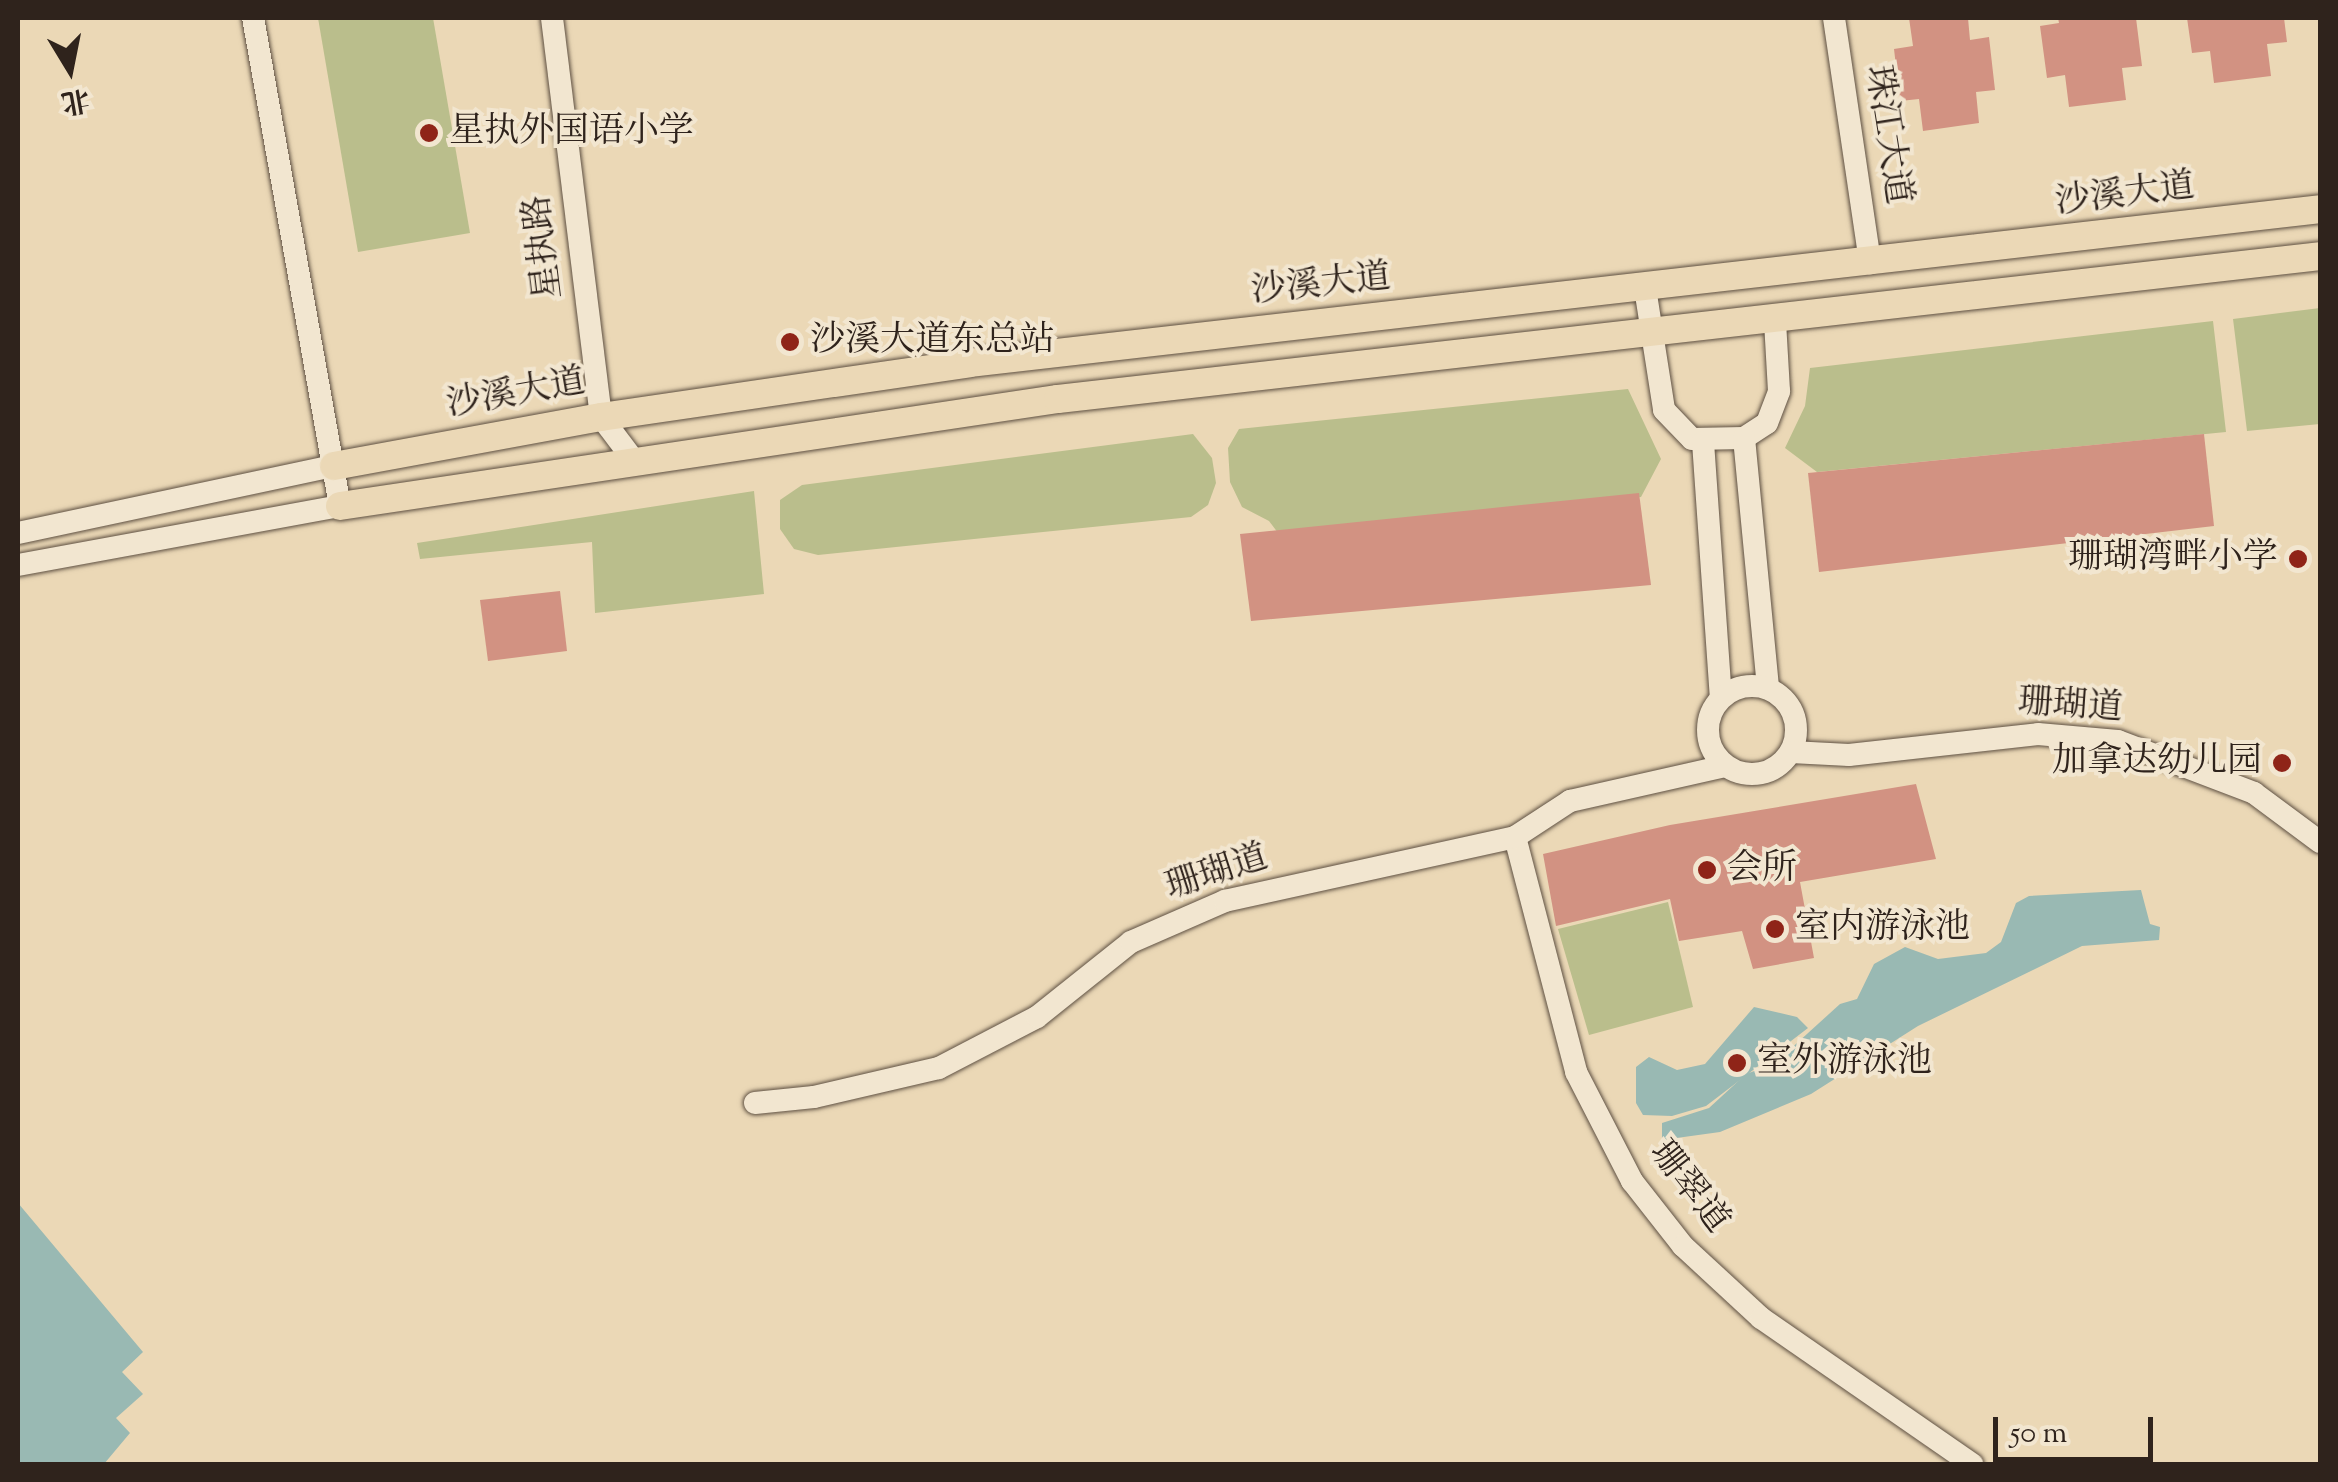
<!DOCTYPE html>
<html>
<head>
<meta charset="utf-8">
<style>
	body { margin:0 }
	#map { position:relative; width:2338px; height:1482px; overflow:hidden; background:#ebd8b6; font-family:"Sorts Mill Goudy","Noto Serif SC",serif }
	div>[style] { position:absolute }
	.green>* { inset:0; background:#babe8c }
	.water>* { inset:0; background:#99b9b3 }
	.building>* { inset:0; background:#d29282 }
	.roads { filter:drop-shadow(0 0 2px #5e5042) drop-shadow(0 0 2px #5e5042) }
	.minor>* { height:22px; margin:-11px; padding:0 11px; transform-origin:11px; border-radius:11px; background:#f2e6d0 }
	.minor>.ring { margin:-11px; padding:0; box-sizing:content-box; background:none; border:22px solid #f2e6d0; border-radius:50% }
	.major>* { height:28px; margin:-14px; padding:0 14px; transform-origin:14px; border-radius:14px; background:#ebd8b6 }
	.dots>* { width:28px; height:28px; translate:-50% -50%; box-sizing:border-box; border:5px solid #f2e6d0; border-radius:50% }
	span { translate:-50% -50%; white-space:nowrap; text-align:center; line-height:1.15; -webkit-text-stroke:8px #f2e6d0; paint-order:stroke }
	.poi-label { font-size:35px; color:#2f231c }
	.left { translate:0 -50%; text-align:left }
	.right { translate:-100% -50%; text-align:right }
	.street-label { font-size:35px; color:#2f231c }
	.frame { position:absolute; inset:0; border:20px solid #2f231c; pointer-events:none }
	.north { position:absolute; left:20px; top:20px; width:100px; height:100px; -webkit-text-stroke:8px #f2e6d0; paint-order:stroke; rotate:170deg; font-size:28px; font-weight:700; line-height:40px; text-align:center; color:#2f231c }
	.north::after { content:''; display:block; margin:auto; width:35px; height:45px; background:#2f231c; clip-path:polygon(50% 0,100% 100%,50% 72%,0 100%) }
	.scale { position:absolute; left:1993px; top:1417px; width:160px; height:45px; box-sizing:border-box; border:5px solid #2f231c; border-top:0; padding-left:12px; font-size:30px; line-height:35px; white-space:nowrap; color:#2f231c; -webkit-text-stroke:8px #f2e6d0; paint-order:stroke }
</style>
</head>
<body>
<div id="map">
	<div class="green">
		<div style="clip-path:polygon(318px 18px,433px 18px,470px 233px,358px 252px)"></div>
		<div style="clip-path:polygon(2320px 308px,2320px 424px,2247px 431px,2233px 319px)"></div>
		<div style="clip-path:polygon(2213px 321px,2226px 432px,1817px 472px,1785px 448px,1805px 406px,1810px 368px)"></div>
		<div style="clip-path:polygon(1628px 389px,1661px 459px,1641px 497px,1281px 537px,1269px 521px,1242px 507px,1230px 482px,1228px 448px,1239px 429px)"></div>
		<div style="clip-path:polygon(1193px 434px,1212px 458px,1216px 483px,1208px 505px,1191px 517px,818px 555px,794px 549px,780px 529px,780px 500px,802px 485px)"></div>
		<div style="clip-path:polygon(754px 491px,764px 594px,595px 613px,592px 542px,420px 559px,417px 543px)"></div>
		<div style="clip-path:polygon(1668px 902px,1693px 1007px,1589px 1035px,1558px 929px)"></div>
	</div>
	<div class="water">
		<div style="clip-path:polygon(2141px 890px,2150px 924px,2160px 927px,2159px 940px,2082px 946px,1918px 1026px,1811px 1094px,1720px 1132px,1662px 1140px,1662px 1123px,1709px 1108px,1746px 1074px,1774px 1064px,1840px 1004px,1857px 999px,1874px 964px,1905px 947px,1938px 959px,1986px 953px,2001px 942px,2016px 903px,2029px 896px)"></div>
		<div style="clip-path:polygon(1754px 1007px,1797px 1017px,1808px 1028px,1706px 1106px,1672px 1116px,1643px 1115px,1636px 1103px,1636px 1067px,1649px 1057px,1677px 1070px,1705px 1064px)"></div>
		<div style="clip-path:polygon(18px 1203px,143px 1352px,122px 1372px,143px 1394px,116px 1418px,130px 1433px,104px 1464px,18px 1464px)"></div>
	</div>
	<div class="building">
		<div style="clip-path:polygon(1909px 18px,1968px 18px,1970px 40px,1989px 37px,1995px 90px,1976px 92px,1979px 123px,1923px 131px,1919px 99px,1900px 101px,1894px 49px,1913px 46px)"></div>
		<div style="clip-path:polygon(2058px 18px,2136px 18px,2142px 66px,2122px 68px,2126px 100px,2069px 107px,2065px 75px,2047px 78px,2040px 26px,2059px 23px)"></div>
		<div style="clip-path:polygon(2187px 18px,2284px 18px,2287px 42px,2267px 44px,2271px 76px,2214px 83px,2210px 51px,2192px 53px)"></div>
		<div style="clip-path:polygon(2204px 434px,2214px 526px,1819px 572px,1808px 473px)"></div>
		<div style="clip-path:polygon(1639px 493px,1651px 585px,1251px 621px,1240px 534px)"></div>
		<div style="clip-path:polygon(560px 591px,567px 651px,488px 661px,480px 600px)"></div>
		<div style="clip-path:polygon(1916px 784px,1936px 859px,1800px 882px,1814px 958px,1753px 969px,1742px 931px,1679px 941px,1670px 899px,1556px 926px,1543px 854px,1670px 825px)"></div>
	</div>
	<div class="roads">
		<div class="minor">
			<div style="left:552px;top:18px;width:402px;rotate:83deg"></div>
			<div style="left:601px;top:417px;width:51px;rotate:52.9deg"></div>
			<div style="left:1834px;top:18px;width:248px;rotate:81.6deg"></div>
			<div style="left:1645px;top:288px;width:123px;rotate:81.1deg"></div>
			<div style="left:1664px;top:410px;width:40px;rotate:46deg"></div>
			<div style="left:1692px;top:439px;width:52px;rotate:-1.1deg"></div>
			<div style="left:1744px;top:438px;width:27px;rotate:-33deg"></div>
			<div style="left:1767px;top:423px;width:34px;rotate:-69deg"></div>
			<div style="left:1779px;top:391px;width:70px;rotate:-93.3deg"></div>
			<div style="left:1744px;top:438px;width:251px;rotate:84.5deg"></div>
			<div style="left:1703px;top:442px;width:256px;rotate:86deg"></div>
			<div style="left:18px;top:533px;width:323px;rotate:-12deg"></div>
			<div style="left:18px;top:565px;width:327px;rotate:-10.4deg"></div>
			<div style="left:340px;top:506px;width:496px;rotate:-100.1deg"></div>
			<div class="ring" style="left:1708px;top:686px;width:66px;height:66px"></div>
			<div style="left:1791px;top:752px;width:58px;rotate:3deg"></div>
			<div style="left:1849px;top:755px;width:190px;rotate:-6.3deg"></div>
			<div style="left:2038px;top:734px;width:80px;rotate:5deg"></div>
			<div style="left:2118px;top:741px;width:146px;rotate:20.9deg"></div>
			<div style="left:2254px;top:793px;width:82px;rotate:36.6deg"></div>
			<div style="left:1515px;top:837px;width:243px;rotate:75.4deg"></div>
			<div style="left:1576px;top:1072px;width:123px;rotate:62.8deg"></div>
			<div style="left:1632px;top:1181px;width:83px;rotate:51.9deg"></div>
			<div style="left:1683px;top:1246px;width:106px;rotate:42.7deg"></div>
			<div style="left:1761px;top:1318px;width:257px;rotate:34.7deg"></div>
			<div style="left:755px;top:1103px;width:59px;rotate:-5.8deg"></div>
			<div style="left:814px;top:1097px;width:128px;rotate:-13.1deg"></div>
			<div style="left:939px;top:1068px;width:110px;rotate:-27.5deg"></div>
			<div style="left:1037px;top:1017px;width:120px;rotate:-38.6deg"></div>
			<div style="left:1131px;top:942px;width:103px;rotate:-23.6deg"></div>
			<div style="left:1225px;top:901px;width:297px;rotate:-12.4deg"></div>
			<div style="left:1515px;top:837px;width:66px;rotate:-33.2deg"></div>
			<div style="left:1570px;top:801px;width:159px;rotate:-12.7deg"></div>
		</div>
		<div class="major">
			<div style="left:334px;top:466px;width:271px;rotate:-10.4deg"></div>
			<div style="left:601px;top:417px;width:372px;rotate:-8.3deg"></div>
			<div style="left:969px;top:363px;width:1360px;rotate:-6.5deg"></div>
			<div style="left:340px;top:506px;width:726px;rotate:-8.48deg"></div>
			<div style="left:1058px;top:399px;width:1270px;rotate:-6.46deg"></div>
		</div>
	</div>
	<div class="dots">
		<div style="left:429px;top:133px;background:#8f2418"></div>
		<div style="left:790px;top:342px;background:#8f2418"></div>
		<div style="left:2298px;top:559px;background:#8f2418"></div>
		<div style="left:2282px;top:763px;background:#8f2418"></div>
		<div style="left:1707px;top:870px;background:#8f2418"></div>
		<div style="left:1775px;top:929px;background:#8f2418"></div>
		<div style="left:1737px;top:1063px;background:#8f2418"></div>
	</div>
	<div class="poi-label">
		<span class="left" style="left:449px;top:133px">星执外国语小学</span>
		<span class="left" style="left:810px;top:342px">沙溪大道东总站</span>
		<span class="right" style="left:2278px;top:559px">珊瑚湾畔小学</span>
		<span class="right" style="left:2262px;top:763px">加拿达幼儿园</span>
		<span class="left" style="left:1727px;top:870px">会所</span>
		<span class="left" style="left:1795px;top:929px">室内游泳池</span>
		<span class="left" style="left:1757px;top:1063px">室外游泳池</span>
	</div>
	<div class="street-label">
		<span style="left:1886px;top:135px;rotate:81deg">珠江大道</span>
		<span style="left:2125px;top:196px;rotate:-7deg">沙溪大道</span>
		<span style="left:545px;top:247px;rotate:-97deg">星执路</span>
		<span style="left:1321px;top:286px;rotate:-6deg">沙溪大道</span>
		<span style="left:516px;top:395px;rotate:-10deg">沙溪大道</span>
		<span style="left:2070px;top:707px;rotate:4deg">珊瑚道</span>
		<span style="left:1217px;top:874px;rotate:-18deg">珊瑚道</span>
		<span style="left:1688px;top:1188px;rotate:52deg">珊翠道</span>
	</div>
	<div class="frame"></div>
	<div class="north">北</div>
	<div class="scale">50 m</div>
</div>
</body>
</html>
